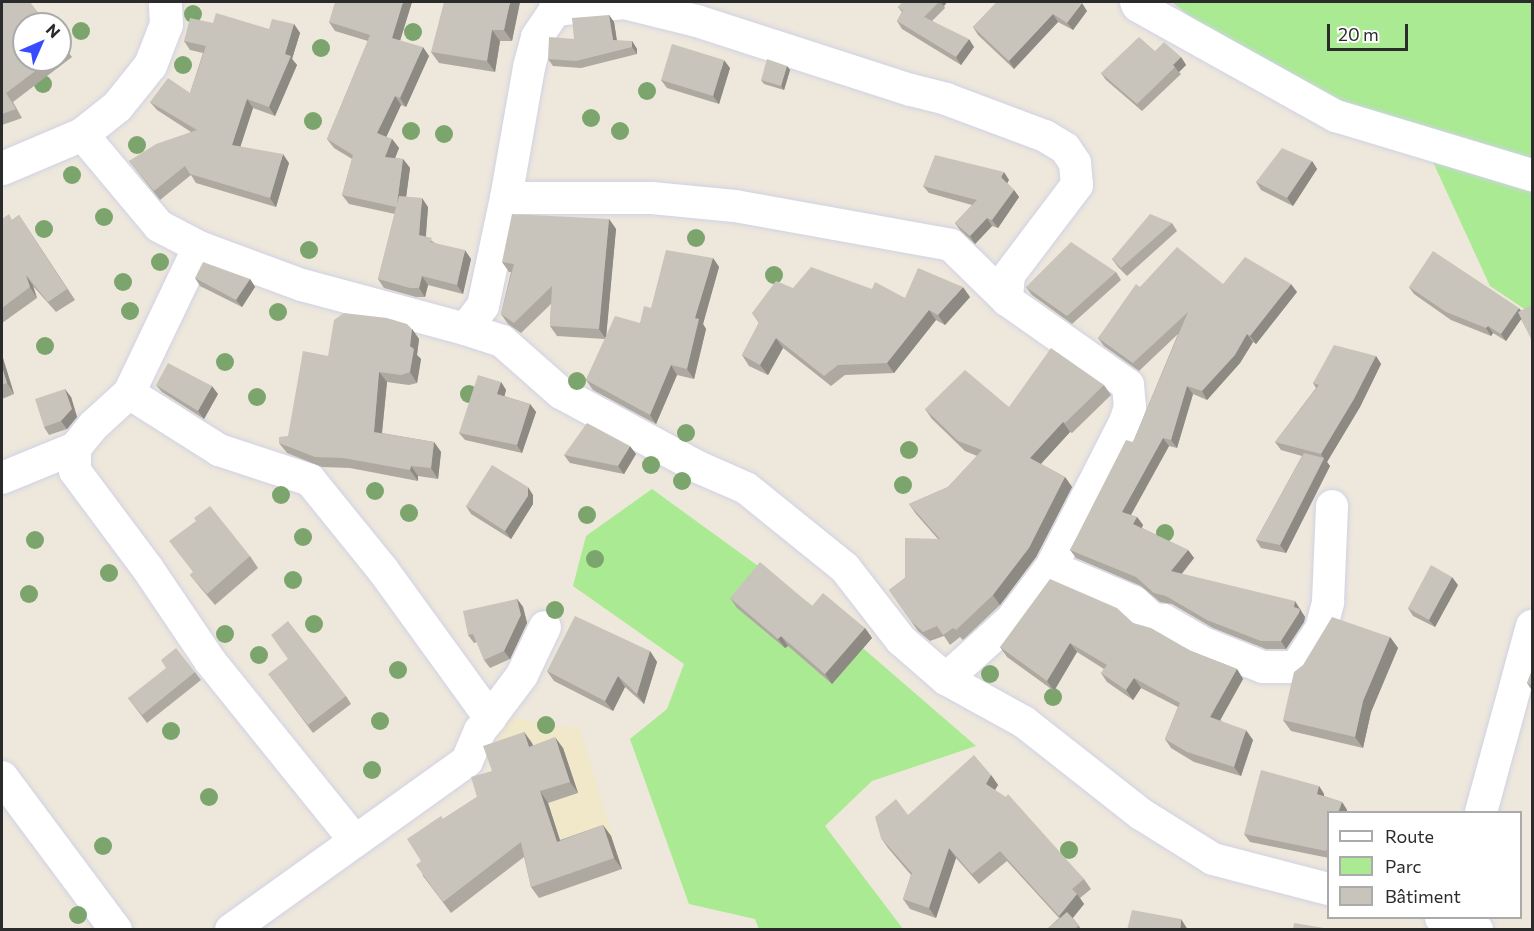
<!DOCTYPE html>
<html>
<head>
<meta charset="utf-8">
<style>
	body { margin:0 }
	#map { position:relative; width:1534px; height:931px; overflow:hidden; background:#eee7db; font-family:Commissioner,sans-serif }
	div>[style] { position:absolute }
	.education>* { inset:0; background:#f1e7c9 }
	.green>* { inset:0; background:#a9ea92 }
	.roads { filter:drop-shadow(0 0 2px #d0d2e5) drop-shadow(0 0 2px #d0d2e5) }
	.minor>* { height:32px; margin:-16px; padding:0 16px; transform-origin:16px; border-radius:16px; background:#fff }
	.secondary>* { height:33px; margin:-16.5px; padding:0 16.5px; transform-origin:16.5px; border-radius:16.5px; background:#fff }
	.trees>* { width:18px; height:18px; margin:-9px; border-radius:50%; background:#7ca56d }
	.wall>* { inset:0; background:#ada9a1 }
	.shaded-wall>* { inset:0; background:#8d8983 }
	.building>* { inset:0; background:#c9c4bb }
	span { translate:-50% -50%; white-space:nowrap; text-align:center; line-height:1.15; -webkit-text-stroke:5px #fff; paint-order:stroke }
	.frame { position:absolute; inset:0; border:3px solid #2b2b2b; pointer-events:none }
	.legend { position:absolute; left:1327px; top:811px; width:195px; height:108px; box-sizing:border-box; background:#fff; border:2px solid #aaa; margin:0; padding:8px 10px; list-style:none; font-size:18px; color:#2b2b2b }
	.legend li { display:flex; align-items:center; gap:12px; height:30px }
	.legend b { width:30px; border:2px solid #aaa }
	.north { position:absolute; left:12px; top:12px; width:60px; height:60px; box-sizing:border-box; background:#fff; border:2px solid #aaa; border-radius:50%; rotate:45deg; font-size:16px; font-weight:700; line-height:24px; text-align:center; color:#2b2b2b }
	.north::after { content:''; display:block; margin:auto; width:21px; height:27px; background:#374cff; clip-path:polygon(50% 0,100% 100%,50% 72%,0 100%) }
	.scale { position:absolute; left:1327px; top:24px; width:81px; height:27px; box-sizing:border-box; border:3px solid #2b2b2b; border-top:0; padding-left:8px; font-size:18px; line-height:21px; white-space:nowrap; color:#2b2b2b; -webkit-text-stroke:4px #fff; paint-order:stroke }
</style>
</head>
<body>
<div id="map">
	<div class="education">
		<div style="clip-path:polygon(500px 716px,580px 729px,622px 869px,539px 898px,531px 864px,494px 749px)"></div>
	</div>
	<div class="green">
		<div style="clip-path:polygon(1172px 2px,1532px 2px,1532px 314px,1490px 286px,1427px 149px,1196px 22px)"></div>
		<div style="clip-path:polygon(652px 489px,820px 611px,976px 746px,872px 781px,825px 826px,903px 929px,759px 929px,755px 919px,689px 904px,630px 739px,667px 709px,684px 664px,573px 586px,586px 536px)"></div>
	</div>
	<div class="roads">
		<div class="minor">
			<div style="left:1136px;top:2px;width:4px;rotate:63deg"></div>
			<div style="left:1138px;top:6px;width:227px;rotate:29.1deg"></div>
			<div style="left:1336px;top:116px;width:205px;rotate:16.8deg"></div>
			<div style="left:555px;top:10px;width:69px;rotate:-5.8deg"></div>
			<div style="left:624px;top:3px;width:75px;rotate:13.9deg"></div>
			<div style="left:697px;top:21px;width:225px;rotate:17.9deg"></div>
			<div style="left:911px;top:90px;width:36px;rotate:14deg"></div>
			<div style="left:946px;top:99px;width:106px;rotate:20.5deg"></div>
			<div style="left:1045px;top:136px;width:23px;rotate:31deg"></div>
			<div style="left:1065px;top:148px;width:18px;rotate:56deg"></div>
			<div style="left:1075px;top:163px;width:22px;rotate:85deg"></div>
			<div style="left:1077px;top:185px;width:113px;rotate:127.1deg"></div>
			<div style="left:1009px;top:275px;width:25px;rotate:95deg"></div>
			<div style="left:82px;top:134px;width:120px;rotate:50.1deg"></div>
			<div style="left:159px;top:226px;width:45px;rotate:27.7deg"></div>
			<div style="left:199px;top:247px;width:110px;rotate:20.3deg"></div>
			<div style="left:302px;top:285px;width:169px;rotate:15.1deg"></div>
			<div style="left:465px;top:329px;width:39px;rotate:18deg"></div>
			<div style="left:502px;top:341px;width:79px;rotate:41.4deg"></div>
			<div style="left:561px;top:393px;width:156px;rotate:28.4deg"></div>
			<div style="left:698px;top:467px;width:52px;rotate:23.6deg"></div>
			<div style="left:746px;top:488px;width:127px;rotate:38.9deg"></div>
			<div style="left:845px;top:568px;width:91px;rotate:52.1deg"></div>
			<div style="left:901px;top:640px;width:60px;rotate:40.9deg"></div>
			<div style="left:946px;top:679px;width:89px;rotate:28.9deg"></div>
			<div style="left:1024px;top:722px;width:149px;rotate:38.2deg"></div>
			<div style="left:1141px;top:814px;width:85px;rotate:32deg"></div>
			<div style="left:1213px;top:859px;width:119px;rotate:14.6deg"></div>
			<div style="left:506px;top:198px;width:146px"></div>
			<div style="left:652px;top:198px;width:83px;rotate:5.5deg"></div>
			<div style="left:735px;top:206px;width:219px;rotate:10.2deg"></div>
			<div style="left:951px;top:245px;width:78px;rotate:44.5deg"></div>
			<div style="left:1007px;top:300px;width:148px;rotate:35.1deg"></div>
			<div style="left:1128px;top:385px;width:22px;rotate:85deg"></div>
			<div style="left:1130px;top:407px;width:16px;rotate:108deg"></div>
			<div style="left:1125px;top:422px;width:163px;rotate:117deg"></div>
			<div style="left:1051px;top:567px;width:65px;rotate:126.9deg"></div>
			<div style="left:1012px;top:619px;width:89px;rotate:137.7deg"></div>
			<div style="left:199px;top:247px;width:162px;rotate:115.6deg"></div>
			<div style="left:129px;top:393px;width:49px;rotate:137.5deg"></div>
			<div style="left:93px;top:426px;width:28px;rotate:129deg"></div>
			<div style="left:75px;top:448px;width:23px;rotate:90deg"></div>
			<div style="left:75px;top:471px;width:122px;rotate:53.3deg"></div>
			<div style="left:148px;top:569px;width:111px;rotate:56deg"></div>
			<div style="left:210px;top:661px;width:231px;rotate:51.1deg"></div>
			<div style="left:465px;top:329px;width:29px;rotate:-52deg"></div>
			<div style="left:483px;top:306px;width:110px;rotate:-78deg"></div>
			<div style="left:506px;top:198px;width:133px;rotate:-80deg"></div>
			<div style="left:529px;top:67px;width:31px;rotate:-75deg"></div>
			<div style="left:537px;top:37px;width:32px;rotate:-56deg"></div>
			<div style="left:555px;top:10px;width:8px;rotate:-83deg"></div>
			<div style="left:129px;top:393px;width:107px;rotate:32.3deg"></div>
			<div style="left:219px;top:450px;width:96px;rotate:18.2deg"></div>
			<div style="left:310px;top:480px;width:116px;rotate:51deg"></div>
			<div style="left:383px;top:570px;width:183px;rotate:54.1deg"></div>
			<div style="left:2px;top:478px;width:79px;rotate:-22.3deg"></div>
			<div style="left:1051px;top:567px;width:90px;rotate:22.9deg"></div>
			<div style="left:1134px;top:602px;width:25px;rotate:43deg"></div>
			<div style="left:1152px;top:619px;width:11px;rotate:5deg"></div>
			<div style="left:1163px;top:620px;width:48px;rotate:29.7deg"></div>
			<div style="left:1205px;top:644px;width:62px;rotate:21.6deg"></div>
			<div style="left:1263px;top:667px;width:33px"></div>
			<div style="left:1296px;top:667px;width:45px;rotate:-56.7deg"></div>
			<div style="left:1321px;top:629px;width:28px;rotate:-75deg"></div>
			<div style="left:1328px;top:602px;width:96px;rotate:-87.6deg"></div>
			<div style="left:2px;top:777px;width:191px;rotate:53.3deg"></div>
			<div style="left:1481px;top:812px;width:193px;rotate:-74.7deg"></div>
			<div style="left:1441px;top:918px;width:38px;rotate:18deg"></div>
			<div style="left:231px;top:930px;width:290px;rotate:-35.6deg"></div>
			<div style="left:467px;top:761px;width:33px;rotate:-67deg"></div>
			<div style="left:480px;top:731px;width:70px;rotate:-53.1deg"></div>
			<div style="left:522px;top:675px;width:53px;rotate:-64.4deg"></div>
		</div>
		<div class="secondary">
			<div style="left:2px;top:168px;width:87px;rotate:-23deg"></div>
			<div style="left:82px;top:134px;width:45px;rotate:-38.7deg"></div>
			<div style="left:117px;top:106px;width:53px;rotate:-51.2deg"></div>
			<div style="left:150px;top:65px;width:44px;rotate:-68.7deg"></div>
			<div style="left:166px;top:24px;width:22px;rotate:-93deg"></div>
		</div>
	</div>
	<div class="trees">
		<div style="left:193px;top:14px"></div>
		<div style="left:81px;top:31px"></div>
		<div style="left:413px;top:32px"></div>
		<div style="left:321px;top:48px"></div>
		<div style="left:183px;top:65px"></div>
		<div style="left:43px;top:84px"></div>
		<div style="left:647px;top:91px"></div>
		<div style="left:591px;top:118px"></div>
		<div style="left:313px;top:121px"></div>
		<div style="left:411px;top:131px"></div>
		<div style="left:620px;top:131px"></div>
		<div style="left:444px;top:134px"></div>
		<div style="left:137px;top:145px"></div>
		<div style="left:72px;top:175px"></div>
		<div style="left:104px;top:217px"></div>
		<div style="left:44px;top:229px"></div>
		<div style="left:696px;top:238px"></div>
		<div style="left:309px;top:250px"></div>
		<div style="left:160px;top:262px"></div>
		<div style="left:774px;top:275px"></div>
		<div style="left:123px;top:282px"></div>
		<div style="left:130px;top:311px"></div>
		<div style="left:278px;top:312px"></div>
		<div style="left:45px;top:346px"></div>
		<div style="left:225px;top:362px"></div>
		<div style="left:577px;top:381px"></div>
		<div style="left:469px;top:394px"></div>
		<div style="left:257px;top:397px"></div>
		<div style="left:686px;top:433px"></div>
		<div style="left:909px;top:450px"></div>
		<div style="left:651px;top:465px"></div>
		<div style="left:682px;top:481px"></div>
		<div style="left:903px;top:485px"></div>
		<div style="left:375px;top:491px"></div>
		<div style="left:281px;top:495px"></div>
		<div style="left:409px;top:513px"></div>
		<div style="left:587px;top:515px"></div>
		<div style="left:1165px;top:533px"></div>
		<div style="left:303px;top:537px"></div>
		<div style="left:35px;top:540px"></div>
		<div style="left:595px;top:559px"></div>
		<div style="left:109px;top:573px"></div>
		<div style="left:293px;top:580px"></div>
		<div style="left:29px;top:594px"></div>
		<div style="left:555px;top:610px"></div>
		<div style="left:314px;top:624px"></div>
		<div style="left:225px;top:634px"></div>
		<div style="left:259px;top:655px"></div>
		<div style="left:398px;top:670px"></div>
		<div style="left:990px;top:674px"></div>
		<div style="left:1053px;top:697px"></div>
		<div style="left:380px;top:721px"></div>
		<div style="left:546px;top:725px"></div>
		<div style="left:171px;top:731px"></div>
		<div style="left:372px;top:770px"></div>
		<div style="left:209px;top:797px"></div>
		<div style="left:103px;top:846px"></div>
		<div style="left:1069px;top:850px"></div>
		<div style="left:78px;top:915px"></div>
	</div>
	<div class="wall">
		<div style="clip-path:polygon(2px 2px,24px 60px,60px 60px,60px 41px,72px 57px,13px 102px,22px 118px,2px 125px)"></div>
		<div style="clip-path:polygon(412px 2px,400px 41px,429px 56px,406px 107px,401px 105px,386px 137px,392px 139px,399px 148px,395px 158px,403px 159px,410px 168px,406px 197px,428px 207px,426px 237px,435px 243px,471px 259px,463px 294px,428px 285px,425px 297px,416px 297px,384px 288px,378px 279px,395px 214px,349px 204px,342px 195px,352px 159px,334px 148px,327px 139px,368px 41px,335px 31px,329px 22px)"></div>
		<div style="clip-path:polygon(520px 2px,512px 41px,500px 41px,495px 72px,439px 63px,431px 52px)"></div>
		<div style="clip-path:polygon(903px 2px,947px 2px,944px 6px,945px 8px,932px 21px,974px 47px,961px 65px,902px 29px,897px 21px,902px 12px,898px 7px)"></div>
		<div style="clip-path:polygon(997px 2px,1087px 11px,1073px 30px,1058px 22px,1014px 69px,978px 35px,973px 27px)"></div>
		<div style="clip-path:polygon(609px 15px,614px 22px,617px 41px,632px 41px,637px 49px,637px 54px,581px 68px,553px 66px,548px 59px,574px 39px)"></div>
		<div style="clip-path:polygon(213px 23px,269px 29px,294px 24px,300px 33px,292px 59px,297px 65px,275px 116px,253px 108px,240px 147px,289px 163px,276px 207px,196px 183px,191px 175px,160px 200px,129px 161px,191px 132px,157px 110px,150px 102px,190px 93px,203px 53px,190px 50px,184px 41px)"></div>
		<div style="clip-path:polygon(1155px 51px,1181px 57px,1186px 65px,1179px 72px,1181px 74px,1142px 111px,1106px 80px,1101px 73px)"></div>
		<div style="clip-path:polygon(787px 66px,790px 70px,784px 90px,764px 84px,761px 80px)"></div>
		<div style="clip-path:polygon(730px 68px,719px 104px,667px 88px,661px 80px)"></div>
		<div style="clip-path:polygon(1312px 161px,1317px 169px,1293px 206px,1261px 190px,1256px 182px)"></div>
		<div style="clip-path:polygon(1009px 180px,1007px 183px,1014px 190px,1019px 197px,998px 228px,992px 226px,975px 244px,960px 230px,955px 223px,972px 205px,929px 193px,923px 186px)"></div>
		<div style="clip-path:polygon(19px 215px,75px 300px,56px 312px,33px 286px,37px 298px,2px 323px,2px 219px,12px 220px)"></div>
		<div style="clip-path:polygon(609px 219px,616px 229px,606px 335px,640px 323px,651px 308px,713px 258px,719px 267px,703px 324px,706px 329px,694px 379px,677px 375px,656px 424px,593px 390px,586px 380px,605px 339px,557px 336px,550px 326px,551px 304px,521px 333px,508px 324px,501px 314px,511px 272px,509px 272px,502px 262px)"></div>
		<div style="clip-path:polygon(1172px 223px,1177px 231px,1127px 276px,1118px 267px,1112px 259px)"></div>
		<div style="clip-path:polygon(1116px 272px,1121px 280px,1072px 324px,1032px 295px,1026px 287px)"></div>
		<div style="clip-path:polygon(195px 278px,250px 279px,255px 287px,242px 307px,200px 286px)"></div>
		<div style="clip-path:polygon(1223px 284px,1297px 292px,1256px 344px,1253px 342px,1240px 363px,1207px 400px,1193px 394px,1177px 448px,1169px 446px,1131px 515px,1137px 517px,1143px 525px,1142px 528px,1188px 550px,1194px 558px,1181px 574px,1301px 609px,1300px 610px,1305px 617px,1304px 622px,1286px 649px,1266px 649px,1213px 628px,1172px 604px,1160px 602px,1141px 586px,1076px 558px,1070px 550px,1133px 442px,1178px 334px,1139px 371px,1104px 346px,1098px 338px,1140px 287px)"></div>
		<div style="clip-path:polygon(1409px 287px,1521px 311px,1533px 305px,1533px 341px,1521px 319px,1506px 341px,1493px 333px,1491px 336px,1451px 320px,1414px 294px)"></div>
		<div style="clip-path:polygon(793px 288px,872px 289px,905px 298px,970px 297px,945px 325px,936px 320px,894px 373px,845px 375px,831px 386px,783px 348px,768px 375px,749px 366px,742px 355px,759px 323px,752px 313px)"></div>
		<div style="clip-path:polygon(412px 329px,419px 339px,417px 355px,421px 359px,417px 383px,409px 385px,387px 382px,382px 433px,434px 442px,441px 452px,438px 479px,418px 476px,418px 481px,350px 468px,322px 467px,287px 453px,279px 443px,288px 436px,328px 356px)"></div>
		<div style="clip-path:polygon(2px 355px,14px 394px,2px 399px)"></div>
		<div style="clip-path:polygon(1376px 356px,1381px 364px,1360px 407px,1327px 462px,1330px 466px,1286px 553px,1261px 548px,1256px 540px,1302px 456px,1281px 450px,1275px 442px,1316px 388px,1313px 383px)"></div>
		<div style="clip-path:polygon(501px 382px,506px 390px,504px 396px,530px 404px,536px 412px,522px 453px,465px 440px,459px 433px)"></div>
		<div style="clip-path:polygon(156px 385px,218px 394px,204px 419px,162px 392px)"></div>
		<div style="clip-path:polygon(1104px 385px,1111px 395px,1072px 433px,1070px 432px,1041px 464px,1065px 477px,1072px 487px,1036px 557px,1000px 605px,963px 640px,960px 637px,950px 645px,944px 636px,930px 641px,918px 631px,889px 590px,905px 578px,938px 539px,916px 514px,909px 504px,948px 487px,977px 456px,965px 451px,932px 419px,925px 409px,1009px 407px)"></div>
		<div style="clip-path:polygon(71px 397px,77px 417px,67px 429px,49px 435px,44px 427px)"></div>
		<div style="clip-path:polygon(636px 454px,624px 474px,570px 463px,564px 455px)"></div>
		<div style="clip-path:polygon(533px 495px,533px 504px,511px 539px,471px 514px,466px 506px)"></div>
		<div style="clip-path:polygon(250px 556px,258px 568px,215px 605px,199px 586px,190px 575px,192px 573px)"></div>
		<div style="clip-path:polygon(1458px 585px,1435px 627px,1413px 616px,1408px 608px)"></div>
		<div style="clip-path:polygon(730px 598px,812px 606px,865px 628px,872px 638px,832px 684px,788px 646px,785px 648px,737px 608px)"></div>
		<div style="clip-path:polygon(517px 599px,523px 607px,527px 623px,510px 659px,490px 668px,484px 660px,477px 642px,474px 643px,468px 635px)"></div>
		<div style="clip-path:polygon(1133px 623px,1191px 651px,1237px 669px,1243px 679px,1220px 720px,1253px 740px,1241px 776px,1194px 762px,1171px 748px,1165px 739px,1178px 707px,1141px 688px,1133px 700px,1107px 682px,1101px 673px,1104px 669px,1077px 652px,1054px 691px,1007px 657px,1000px 647px)"></div>
		<div style="clip-path:polygon(1390px 637px,1398px 648px,1371px 712px,1363px 748px,1291px 731px,1283px 720px)"></div>
		<div style="clip-path:polygon(650px 651px,657px 662px,644px 704px,625px 687px,613px 711px,554px 681px,547px 671px)"></div>
		<div style="clip-path:polygon(288px 659px,346px 696px,351px 704px,313px 733px,274px 681px)"></div>
		<div style="clip-path:polygon(1533px 668px,1533px 692px,1527px 683px)"></div>
		<div style="clip-path:polygon(195px 672px,201px 680px,147px 723px,128px 698px)"></div>
		<div style="clip-path:polygon(524px 732px,533px 745px,563px 748px,578px 793px,548px 803px,560px 840px,603px 825px,611px 836px,622px 869px,539px 898px,531px 887px,524px 857px,451px 913px,423px 876px,421px 861px,443px 819px,477px 797px,492px 771px)"></div>
		<div style="clip-path:polygon(991px 775px,998px 785px,995px 790px,1084px 879px,1091px 889px,1080px 898px,1084px 904px,1073px 918px,1082px 930px,1046px 930px,1059px 918px,1007px 861px,979px 884px,956px 858px,936px 918px,910px 909px,903px 899px,911px 875px,888px 848px,881px 838px,908px 815px)"></div>
		<div style="clip-path:polygon(1319px 786px,1324px 794px,1324px 796px,1342px 802px,1347px 810px,1346px 813px,1329px 813px,1329px 858px,1250px 842px,1244px 834px)"></div>
	</div>
	<div class="shaded-wall">
		<div style="clip-path:polygon(403px 2px,412px 2px,398px 47px,392px 38px)"></div>
		<div style="clip-path:polygon(510px 2px,520px 2px,512px 41px,504px 30px)"></div>
		<div style="clip-path:polygon(940px 2px,947px 2px,944px 6px)"></div>
		<div style="clip-path:polygon(1082px 3px,1087px 11px,1073px 30px,1067px 23px)"></div>
		<div style="clip-path:polygon(1053px 14px,1058px 22px,1014px 69px,1009px 61px)"></div>
		<div style="clip-path:polygon(609px 15px,614px 22px,618px 48px,613px 40px)"></div>
		<div style="clip-path:polygon(294px 24px,300px 33px,292px 59px,297px 65px,275px 116px,269px 107px)"></div>
		<div style="clip-path:polygon(492px 30px,500px 41px,495px 72px,487px 61px)"></div>
		<div style="clip-path:polygon(969px 39px,974px 47px,961px 65px,956px 57px)"></div>
		<div style="clip-path:polygon(632px 41px,637px 49px,637px 54px,632px 47px)"></div>
		<div style="clip-path:polygon(423px 47px,429px 56px,406px 107px,400px 98px)"></div>
		<div style="clip-path:polygon(1181px 57px,1186px 65px,1179px 72px,1173px 65px)"></div>
		<div style="clip-path:polygon(724px 60px,730px 68px,719px 104px,713px 96px)"></div>
		<div style="clip-path:polygon(787px 66px,790px 70px,784px 90px,781px 86px)"></div>
		<div style="clip-path:polygon(395px 96px,401px 105px,384px 142px,377px 133px)"></div>
		<div style="clip-path:polygon(247px 99px,253px 108px,238px 154px,232px 145px)"></div>
		<div style="clip-path:polygon(392px 139px,399px 148px,392px 166px,385px 157px)"></div>
		<div style="clip-path:polygon(283px 154px,289px 163px,276px 207px,270px 198px)"></div>
		<div style="clip-path:polygon(403px 159px,410px 168px,404px 213px,397px 204px)"></div>
		<div style="clip-path:polygon(1312px 161px,1317px 169px,1293px 206px,1287px 198px)"></div>
		<div style="clip-path:polygon(1004px 172px,1009px 180px,1006px 185px,1001px 177px)"></div>
		<div style="clip-path:polygon(1014px 190px,1019px 197px,998px 228px,992px 220px)"></div>
		<div style="clip-path:polygon(422px 198px,428px 207px,425px 244px,419px 235px)"></div>
		<div style="clip-path:polygon(987px 218px,992px 226px,975px 244px,970px 236px)"></div>
		<div style="clip-path:polygon(609px 219px,616px 229px,606px 339px,599px 329px)"></div>
		<div style="clip-path:polygon(465px 250px,471px 259px,463px 294px,457px 285px)"></div>
		<div style="clip-path:polygon(713px 258px,719px 267px,703px 324px,706px 329px,694px 379px,687px 369px,695px 318px)"></div>
		<div style="clip-path:polygon(26px 275px,33px 286px,37px 298px,30px 287px)"></div>
		<div style="clip-path:polygon(422px 276px,428px 285px,425px 297px,419px 288px)"></div>
		<div style="clip-path:polygon(250px 279px,255px 287px,242px 307px,236px 300px)"></div>
		<div style="clip-path:polygon(1291px 284px,1297px 292px,1256px 344px,1250px 336px)"></div>
		<div style="clip-path:polygon(963px 287px,970px 297px,945px 325px,938px 315px)"></div>
		<div style="clip-path:polygon(1519px 308px,1524px 315px,1506px 341px,1501px 334px)"></div>
		<div style="clip-path:polygon(929px 310px,936px 320px,894px 373px,887px 363px)"></div>
		<div style="clip-path:polygon(1488px 326px,1493px 333px,1491px 336px,1486px 328px)"></div>
		<div style="clip-path:polygon(412px 329px,419px 339px,417px 355px,421px 359px,417px 383px,410px 372px,410px 346px)"></div>
		<div style="clip-path:polygon(1247px 334px,1253px 342px,1240px 363px,1207px 400px,1202px 391px)"></div>
		<div style="clip-path:polygon(776px 338px,783px 348px,768px 375px,760px 365px)"></div>
		<div style="clip-path:polygon(2px 355px,14px 394px,7px 383px,2px 367px)"></div>
		<div style="clip-path:polygon(1376px 356px,1381px 364px,1360px 407px,1327px 462px,1330px 466px,1286px 553px,1280px 545px,1324px 459px,1321px 454px)"></div>
		<div style="clip-path:polygon(671px 365px,677px 375px,656px 424px,650px 415px)"></div>
		<div style="clip-path:polygon(379px 372px,387px 382px,381px 442px,374px 432px)"></div>
		<div style="clip-path:polygon(501px 382px,506px 390px,503px 402px,497px 394px)"></div>
		<div style="clip-path:polygon(212px 386px,218px 394px,204px 419px,198px 411px)"></div>
		<div style="clip-path:polygon(1187px 386px,1193px 394px,1177px 448px,1171px 440px)"></div>
		<div style="clip-path:polygon(65px 389px,71px 397px,77px 417px,67px 429px,61px 421px)"></div>
		<div style="clip-path:polygon(530px 404px,536px 412px,522px 453px,517px 445px)"></div>
		<div style="clip-path:polygon(1063px 422px,1070px 432px,1037px 468px,1030px 458px)"></div>
		<div style="clip-path:polygon(1163px 438px,1169px 446px,1128px 520px,1122px 512px)"></div>
		<div style="clip-path:polygon(434px 442px,441px 452px,438px 479px,431px 468px)"></div>
		<div style="clip-path:polygon(630px 446px,636px 454px,624px 474px,618px 466px)"></div>
		<div style="clip-path:polygon(411px 466px,418px 476px,418px 481px,410px 470px)"></div>
		<div style="clip-path:polygon(1065px 477px,1072px 487px,1036px 557px,1000px 605px,993px 595px)"></div>
		<div style="clip-path:polygon(528px 487px,533px 495px,533px 504px,511px 539px,505px 531px)"></div>
		<div style="clip-path:polygon(1137px 517px,1143px 525px,1139px 532px,1133px 524px)"></div>
		<div style="clip-path:polygon(1188px 550px,1194px 558px,1177px 580px,1171px 571px)"></div>
		<div style="clip-path:polygon(1452px 577px,1458px 585px,1435px 627px,1429px 620px)"></div>
		<div style="clip-path:polygon(517px 599px,523px 607px,527px 623px,510px 659px,504px 651px)"></div>
		<div style="clip-path:polygon(1295px 601px,1305px 617px,1304px 622px,1286px 649px,1281px 641px)"></div>
		<div style="clip-path:polygon(865px 628px,872px 638px,832px 684px,825px 674px)"></div>
		<div style="clip-path:polygon(781px 636px,788px 646px,785px 648px,778px 639px)"></div>
		<div style="clip-path:polygon(1390px 637px,1398px 648px,1371px 712px,1363px 748px,1355px 737px,1363px 701px)"></div>
		<div style="clip-path:polygon(1070px 643px,1077px 652px,1054px 691px,1047px 681px)"></div>
		<div style="clip-path:polygon(650px 651px,657px 662px,644px 704px,637px 694px)"></div>
		<div style="clip-path:polygon(1237px 669px,1243px 679px,1217px 726px,1210px 717px)"></div>
		<div style="clip-path:polygon(618px 676px,625px 687px,613px 711px,605px 701px)"></div>
		<div style="clip-path:polygon(1134px 678px,1141px 688px,1133px 700px,1126px 690px)"></div>
		<div style="clip-path:polygon(1246px 730px,1253px 740px,1241px 776px,1234px 767px)"></div>
		<div style="clip-path:polygon(524px 732px,532px 743px,537px 758px,529px 747px)"></div>
		<div style="clip-path:polygon(555px 737px,563px 748px,578px 793px,570px 782px)"></div>
		<div style="clip-path:polygon(991px 775px,998px 785px,993px 793px,986px 784px)"></div>
		<div style="clip-path:polygon(1319px 786px,1324px 794px,1322px 802px,1317px 794px)"></div>
		<div style="clip-path:polygon(540px 791px,548px 803px,564px 853px,557px 842px)"></div>
		<div style="clip-path:polygon(1342px 802px,1347px 810px,1346px 813px,1338px 813px)"></div>
		<div style="clip-path:polygon(603px 825px,611px 836px,622px 869px,614px 858px)"></div>
		<div style="clip-path:polygon(949px 848px,956px 858px,936px 918px,929px 908px)"></div>
		<div style="clip-path:polygon(1077px 894px,1084px 904px,1066px 926px,1059px 916px)"></div>
		<div style="clip-path:polygon(1181px 919px,1188px 930px,1180px 930px)"></div>
	</div>
	<div class="building">
		<div style="clip-path:polygon(2px 2px,30px 2px,47px 24px,24px 24px,24px 60px,50px 60px,6px 93px,16px 109px,2px 114px)"></div>
		<div style="clip-path:polygon(335px 2px,403px 2px,392px 38px,423px 47px,400px 98px,395px 96px,377px 133px,392px 139px,385px 157px,403px 159px,397px 204px,399px 196px,422px 198px,419px 235px,432px 238px,430px 242px,465px 250px,457px 285px,422px 276px,419px 288px,410px 288px,378px 279px,396px 207px,342px 195px,353px 155px,327px 139px,370px 35px,329px 22px)"></div>
		<div style="clip-path:polygon(444px 2px,510px 2px,504px 30px,492px 30px,487px 61px,431px 52px)"></div>
		<div style="clip-path:polygon(903px 2px,939px 2px,924px 17px,969px 39px,956px 57px,897px 21px,903px 11px,898px 7px)"></div>
		<div style="clip-path:polygon(997px 2px,1078px 2px,1082px 3px,1067px 23px,1053px 14px,1009px 61px,973px 27px)"></div>
		<div style="clip-path:polygon(216px 13px,269px 29px,272px 19px,294px 24px,285px 54px,291px 56px,269px 107px,247px 99px,232px 145px,283px 154px,270px 198px,190px 174px,185px 166px,154px 191px,129px 161px,156px 144px,197px 130px,150px 102px,168px 78px,190px 93px,206px 46px,184px 41px,190px 18px,213px 23px)"></div>
		<div style="clip-path:polygon(609px 15px,613px 40px,632px 41px,632px 47px,576px 61px,548px 59px,549px 37px,574px 39px,572px 18px)"></div>
		<div style="clip-path:polygon(1139px 37px,1155px 51px,1164px 42px,1181px 57px,1173px 65px,1175px 67px,1137px 104px,1101px 73px)"></div>
		<div style="clip-path:polygon(60px 41px,65px 48px,60px 52px)"></div>
		<div style="clip-path:polygon(672px 44px,724px 60px,713px 96px,661px 80px)"></div>
		<div style="clip-path:polygon(767px 59px,787px 66px,781px 86px,761px 80px)"></div>
		<div style="clip-path:polygon(1282px 148px,1312px 161px,1287px 198px,1256px 182px)"></div>
		<div style="clip-path:polygon(935px 155px,1004px 172px,1001px 177px,1014px 190px,992px 220px,987px 218px,970px 236px,955px 223px,977px 200px,923px 186px)"></div>
		<div style="clip-path:polygon(9px 214px,12px 220px,19px 215px,67px 289px,48px 302px,26px 275px,30px 287px,2px 308px,2px 219px)"></div>
		<div style="clip-path:polygon(512px 214px,609px 219px,599px 329px,550px 326px,552px 286px,514px 323px,501px 314px,514px 264px,502px 262px)"></div>
		<div style="clip-path:polygon(1150px 214px,1172px 223px,1121px 268px,1112px 259px)"></div>
		<div style="clip-path:polygon(1071px 242px,1116px 272px,1067px 316px,1026px 287px)"></div>
		<div style="clip-path:polygon(1177px 247px,1223px 284px,1245px 257px,1291px 284px,1250px 336px,1247px 334px,1235px 355px,1202px 391px,1187px 386px,1171px 440px,1163px 438px,1122px 512px,1137px 517px,1133px 524px,1188px 550px,1171px 571px,1295px 601px,1294px 607px,1300px 609px,1299px 613px,1281px 641px,1261px 641px,1207px 620px,1166px 596px,1154px 593px,1136px 577px,1070px 550px,1126px 440px,1133px 442px,1188px 312px,1133px 363px,1098px 338px,1136px 284px,1140px 287px)"></div>
		<div style="clip-path:polygon(666px 250px,713px 258px,695px 318px,699px 319px,687px 369px,671px 365px,650px 415px,586px 380px,615px 316px,640px 323px,644px 306px,651px 308px)"></div>
		<div style="clip-path:polygon(1433px 251px,1519px 308px,1501px 334px,1488px 326px,1486px 328px,1446px 312px,1409px 287px)"></div>
		<div style="clip-path:polygon(203px 262px,250px 279px,236px 300px,195px 278px)"></div>
		<div style="clip-path:polygon(811px 267px,872px 289px,875px 282px,905px 298px,918px 268px,963px 287px,938px 315px,929px 310px,887px 363px,838px 365px,824px 376px,776px 338px,760px 365px,742px 355px,759px 322px,752px 313px,776px 281px,793px 288px)"></div>
		<div style="clip-path:polygon(1533px 305px,1533px 339px,1531px 339px,1518px 312px)"></div>
		<div style="clip-path:polygon(344px 313px,387px 318px,407px 324px,412px 329px,410px 346px,414px 349px,410px 372px,401px 375px,379px 372px,374px 432px,434px 442px,431px 468px,411px 466px,410px 470px,343px 458px,315px 457px,279px 443px,279px 437px,288px 436px,303px 351px,328px 356px,334px 320px)"></div>
		<div style="clip-path:polygon(1334px 345px,1376px 356px,1354px 399px,1321px 454px,1275px 442px,1319px 385px,1313px 383px)"></div>
		<div style="clip-path:polygon(1051px 348px,1104px 385px,1065px 423px,1063px 422px,1030px 458px,1065px 477px,1029px 548px,993px 595px,956px 630px,953px 628px,943px 635px,937px 626px,923px 632px,911px 621px,889px 590px,905px 578px,905px 538px,940px 539px,909px 504px,948px 487px,982px 450px,958px 441px,925px 409px,965px 370px,1009px 407px)"></div>
		<div style="clip-path:polygon(168px 363px,212px 386px,198px 411px,156px 385px)"></div>
		<div style="clip-path:polygon(2px 367px,7px 383px,2px 385px)"></div>
		<div style="clip-path:polygon(478px 375px,501px 382px,497px 394px,530px 404px,517px 445px,459px 433px)"></div>
		<div style="clip-path:polygon(65px 389px,72px 409px,61px 421px,44px 427px,35px 399px)"></div>
		<div style="clip-path:polygon(587px 423px,630px 446px,618px 466px,564px 455px)"></div>
		<div style="clip-path:polygon(1304px 453px,1324px 458px,1280px 545px,1256px 540px)"></div>
		<div style="clip-path:polygon(492px 465px,528px 487px,528px 496px,505px 531px,466px 506px)"></div>
		<div style="clip-path:polygon(210px 506px,250px 556px,207px 594px,190px 575px,193px 572px,169px 541px,196px 521px,194px 518px)"></div>
		<div style="clip-path:polygon(760px 562px,812px 606px,823px 593px,865px 628px,825px 674px,781px 636px,778px 639px,730px 598px)"></div>
		<div style="clip-path:polygon(1431px 565px,1452px 577px,1429px 620px,1408px 608px)"></div>
		<div style="clip-path:polygon(1050px 579px,1117px 608px,1133px 623px,1151px 628px,1191px 651px,1237px 669px,1210px 717px,1246px 730px,1234px 767px,1187px 752px,1165px 739px,1180px 703px,1134px 678px,1126px 690px,1101px 673px,1107px 665px,1070px 643px,1047px 681px,1000px 647px)"></div>
		<div style="clip-path:polygon(517px 599px,521px 615px,504px 651px,484px 660px,473px 634px,468px 635px,463px 611px)"></div>
		<div style="clip-path:polygon(575px 616px,650px 651px,637px 694px,618px 676px,605px 701px,547px 671px)"></div>
		<div style="clip-path:polygon(1332px 617px,1390px 637px,1363px 701px,1355px 737px,1283px 720px,1294px 672px,1303px 665px)"></div>
		<div style="clip-path:polygon(288px 621px,346px 696px,308px 725px,268px 674px,288px 659px,271px 635px)"></div>
		<div style="clip-path:polygon(176px 648px,195px 672px,142px 715px,128px 698px,166px 668px,161px 660px)"></div>
		<div style="clip-path:polygon(1533px 668px,1533px 686px,1527px 683px)"></div>
		<div style="clip-path:polygon(524px 732px,529px 747px,555px 737px,570px 782px,540px 791px,557px 842px,603px 825px,614px 858px,531px 887px,521px 842px,443px 902px,416px 865px,421px 861px,407px 839px,441px 816px,443px 819px,477px 797px,471px 777px,492px 771px,483px 746px)"></div>
		<div style="clip-path:polygon(974px 755px,991px 775px,986px 784px,1006px 797px,1008px 794px,1084px 879px,1072px 889px,1077px 894px,1059px 916px,1000px 851px,972px 874px,949px 848px,929px 908px,903px 899px,912px 873px,881px 838px,875px 817px,896px 799px,908px 815px)"></div>
		<div style="clip-path:polygon(1261px 770px,1319px 786px,1317px 794px,1342px 802px,1338px 813px,1329px 813px,1329px 843px,1326px 851px,1244px 834px)"></div>
		<div style="clip-path:polygon(1132px 910px,1181px 919px,1180px 930px,1127px 930px)"></div>
		<div style="clip-path:polygon(1067px 912px,1079px 925px,1074px 930px,1046px 930px)"></div>
		<div style="clip-path:polygon(1294px 923px,1336px 930px,1293px 930px)"></div>
	</div>
	<div class="frame"></div>
	<ul class="legend">
	<li><b style="height:8px;background:#fff"></b>Route</li>
	<li><b style="height:16px;background:#a9ea92"></b>Parc</li>
	<li><b style="height:16px;background:#c9c4bb"></b>Bâtiment</li>
	</ul>
	<div class="north">N</div>
	<div class="scale">20 m</div>
</div>
</body>
</html>
